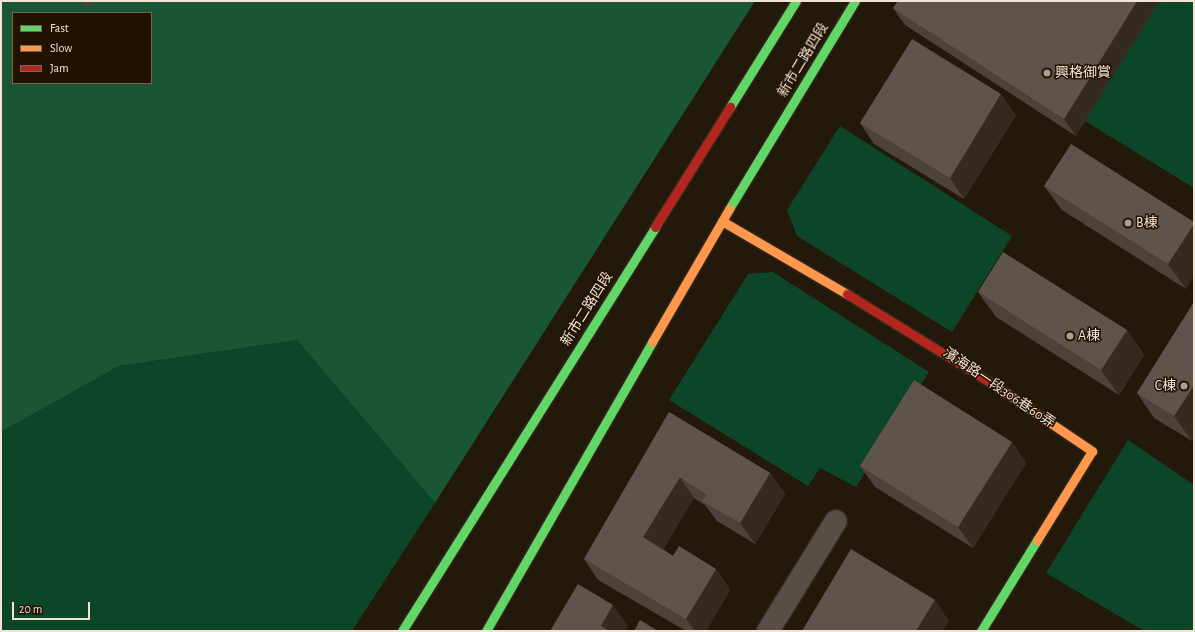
<!DOCTYPE html>
<html>
<head>
<meta charset="utf-8">
<style>
	body { margin:0 }
	#map { position:relative; width:1195px; height:632px; overflow:hidden; background:#23190b; font-family:"Alegreya Sans","Noto Sans TC",sans-serif }
	div>[style] { position:absolute }
	.green>* { inset:0; background:#0c4528 }
	.forest>* { inset:0; background:#185635 }
	.roads { filter:drop-shadow(0 0 1px #3a3229) drop-shadow(0 0 1px #3a3229) }
	.street>* { height:22px; margin:-11px; padding:0 11px; transform-origin:11px; border-radius:11px; background:#574f45 }
	.fast>* { height:9px; margin:-4.5px; padding:0 4.5px; transform-origin:4.5px; border-radius:4.5px; background:#63d668 }
	.slow>* { height:9px; margin:-4.5px; padding:0 4.5px; transform-origin:4.5px; border-radius:4.5px; background:#ff974d }
	.jam>* { height:9px; margin:-4.5px; padding:0 4.5px; transform-origin:4.5px; border-radius:4.5px; background:#b3261e }
	.wall>* { inset:0; background:#4d423a }
	.shaded-wall>* { inset:0; background:#352a20 }
	.building>* { inset:0; background:#5f544b }
	.dots>* { width:11px; height:11px; translate:-50% -50%; box-sizing:border-box; border:2px solid #231100; border-radius:50% }
	span { translate:-50% -50%; white-space:nowrap; text-align:center; line-height:1.15; -webkit-text-stroke:3px #231100; paint-order:stroke }
	.street-label { font-size:14px; color:#f2e5d6 }
	.poi-label { font-size:14px; color:#f2e5d6 }
	.left { translate:0 -50%; text-align:left }
	.right { translate:-100% -50%; text-align:right }
	.frame { position:absolute; inset:0; border:2px solid #f2e5d6; pointer-events:none }
	.legend { position:absolute; left:12px; top:12px; width:140px; height:72px; box-sizing:border-box; background:#231100; border:1px solid #766656; margin:0; padding:5px 7px; list-style:none; font-size:12px; color:#f2e5d6 }
	.legend li { display:flex; align-items:center; gap:8px; height:20px }
	.legend b { width:20px; border:1px solid #766656 }
	.scale { position:absolute; left:12px; top:602px; width:78px; height:18px; box-sizing:border-box; border:2px solid #f2e5d6; border-top:0; padding-left:5px; font-size:12px; line-height:14px; white-space:nowrap; color:#f2e5d6; -webkit-text-stroke:3px #231100; paint-order:stroke }
</style>
</head>
<body>
<div id="map">
	<div class="green">
		<div style="clip-path:polygon(1159px 1px,1194px 1px,1194px 188px,1085px 121px)"></div>
		<div style="clip-path:polygon(840px 126px,1012px 236px,952px 332px,797px 236px,787px 210px)"></div>
		<div style="clip-path:polygon(773px 272px,929px 372px,856px 487px,820px 468px,808px 486px,669px 400px,748px 274px)"></div>
		<div style="clip-path:polygon(297px 340px,435px 503px,352px 631px,1px 631px,1px 432px,119px 366px)"></div>
		<div style="clip-path:polygon(1128px 440px,1194px 485px,1194px 631px,1144px 631px,1046px 573px)"></div>
	</div>
	<div class="forest">
		<div style="clip-path:polygon(evenodd,1px 1px,755px 1px,435px 503px,297px 340px,119px 366px,1px 432px,1px 1px,13px 13px,151px 13px,151px 83px,13px 83px,13px 13px)"></div>
	</div>
	<div class="roads">
		<div class="street">
			<div style="left:768px;top:631px;width:129px;rotate:-58.3deg"></div>
		</div>
		<div class="fast">
			<div style="left:730px;top:107px;width:125px;rotate:-58.1deg"></div>
			<div style="left:729px;top:209px;width:243px;rotate:-58.8deg"></div>
			<div style="left:402px;top:631px;width:477px;rotate:-57.9deg"></div>
			<div style="left:486px;top:631px;width:333px;rotate:-60.1deg"></div>
			<div style="left:981px;top:631px;width:107px;rotate:-58.4deg"></div>
		</div>
		<div class="slow">
			<div style="left:722px;top:221px;width:145px;rotate:30.3deg"></div>
			<div style="left:652px;top:342px;width:154px;rotate:-59.9deg"></div>
			<div style="left:993px;top:384px;width:120px;rotate:34.1deg"></div>
			<div style="left:1092px;top:451px;width:105px;rotate:121.7deg"></div>
		</div>
		<div class="jam">
			<div style="left:655px;top:227px;width:142px;rotate:-58deg"></div>
			<div style="left:847px;top:294px;width:172px;rotate:31.7deg"></div>
		</div>
	</div>
	<div class="wall">
		<div style="clip-path:polygon(81px 1px,97px 1px,86px 8px)"></div>
		<div style="clip-path:polygon(898px 1px,1159px 1px,1076px 136px,905px 25px,893px 8px)"></div>
		<div style="clip-path:polygon(1016px 115px,964px 199px,874px 144px,860px 123px)"></div>
		<div style="clip-path:polygon(1044px 186px,1194px 222px,1186px 289px,1062px 210px)"></div>
		<div style="clip-path:polygon(978px 292px,1127px 330px,1144px 355px,1119px 395px,996px 317px)"></div>
		<div style="clip-path:polygon(1194px 302px,1192px 441px,1154px 418px,1137px 393px)"></div>
		<div style="clip-path:polygon(669px 412px,770px 473px,785px 494px,755px 544px,717px 521px,705px 505px,694px 498px,663px 549px,673px 556px,716px 569px,730px 590px,706px 631px,686px 631px,598px 580px,584px 559px)"></div>
		<div style="clip-path:polygon(1012px 442px,1026px 463px,973px 548px,875px 487px,860px 466px)"></div>
	</div>
	<div class="shaded-wall">
		<div style="clip-path:polygon(1137px 1px,1159px 1px,1076px 136px,1064px 119px)"></div>
		<div style="clip-path:polygon(1001px 94px,1016px 115px,964px 199px,950px 178px)"></div>
		<div style="clip-path:polygon(1194px 224px,1194px 276px,1186px 289px,1168px 264px)"></div>
		<div style="clip-path:polygon(1127px 330px,1144px 355px,1119px 395px,1101px 370px)"></div>
		<div style="clip-path:polygon(1194px 385px,1194px 438px,1192px 441px,1174px 416px)"></div>
		<div style="clip-path:polygon(1012px 442px,1026px 463px,973px 548px,958px 527px)"></div>
		<div style="clip-path:polygon(770px 473px,785px 494px,755px 544px,740px 523px)"></div>
		<div style="clip-path:polygon(680px 477px,694px 498px,658px 558px,643px 537px)"></div>
		<div style="clip-path:polygon(716px 569px,730px 590px,706px 631px,695px 631px,686px 619px)"></div>
		<div style="clip-path:polygon(935px 600px,949px 621px,943px 631px,916px 631px)"></div>
		<div style="clip-path:polygon(613px 605px,628px 626px,625px 631px,604px 631px,601px 626px)"></div>
	</div>
	<div class="building">
		<div style="clip-path:polygon(898px 1px,1137px 1px,1064px 119px,893px 8px)"></div>
		<div style="clip-path:polygon(912px 39px,1001px 94px,950px 178px,860px 123px)"></div>
		<div style="clip-path:polygon(1071px 144px,1194px 222px,1194px 224px,1168px 264px,1044px 186px)"></div>
		<div style="clip-path:polygon(1003px 252px,1127px 330px,1101px 370px,978px 292px)"></div>
		<div style="clip-path:polygon(1194px 302px,1194px 385px,1174px 416px,1137px 393px)"></div>
		<div style="clip-path:polygon(914px 380px,1012px 442px,958px 527px,860px 466px)"></div>
		<div style="clip-path:polygon(669px 412px,770px 473px,740px 523px,702px 501px,707px 495px,680px 477px,643px 537px,673px 556px,679px 546px,716px 569px,686px 619px,584px 559px)"></div>
		<div style="clip-path:polygon(851px 549px,935px 600px,916px 631px,802px 631px)"></div>
		<div style="clip-path:polygon(578px 584px,613px 605px,601px 626px,609px 631px,550px 631px)"></div>
		<div style="clip-path:polygon(640px 620px,658px 631px,634px 631px)"></div>
	</div>
	<div class="dots">
		<div style="left:1047px;top:73px;background:#aa9e8f"></div>
		<div style="left:1128px;top:223px;background:#aa9e8f"></div>
		<div style="left:1070px;top:336px;background:#aa9e8f"></div>
		<div style="left:1184px;top:386px;background:#aa9e8f"></div>
	</div>
	<div class="street-label">
		<span style="left:803px;top:60px;rotate:-59deg">新市二路四段</span>
		<span style="left:587px;top:309px;rotate:-58deg">新市二路四段</span>
		<span style="left:999px;top:388px;rotate:34deg">濱海路一段306巷60弄</span>
	</div>
	<div class="poi-label">
		<span class="left" style="left:1055px;top:73px">興格御賞</span>
		<span class="left" style="left:1136px;top:223px">B棟</span>
		<span class="left" style="left:1078px;top:336px">A棟</span>
		<span class="right" style="left:1176px;top:386px">C棟</span>
	</div>
	<div class="frame"></div>
	<ul class="legend">
	<li><b style="height:5px;background:#63d668"></b>Fast</li>
	<li><b style="height:5px;background:#ff974d"></b>Slow</li>
	<li><b style="height:5px;background:#b3261e"></b>Jam</li>
	</ul>
	<div class="scale">20 m</div>
</div>
</body>
</html>
